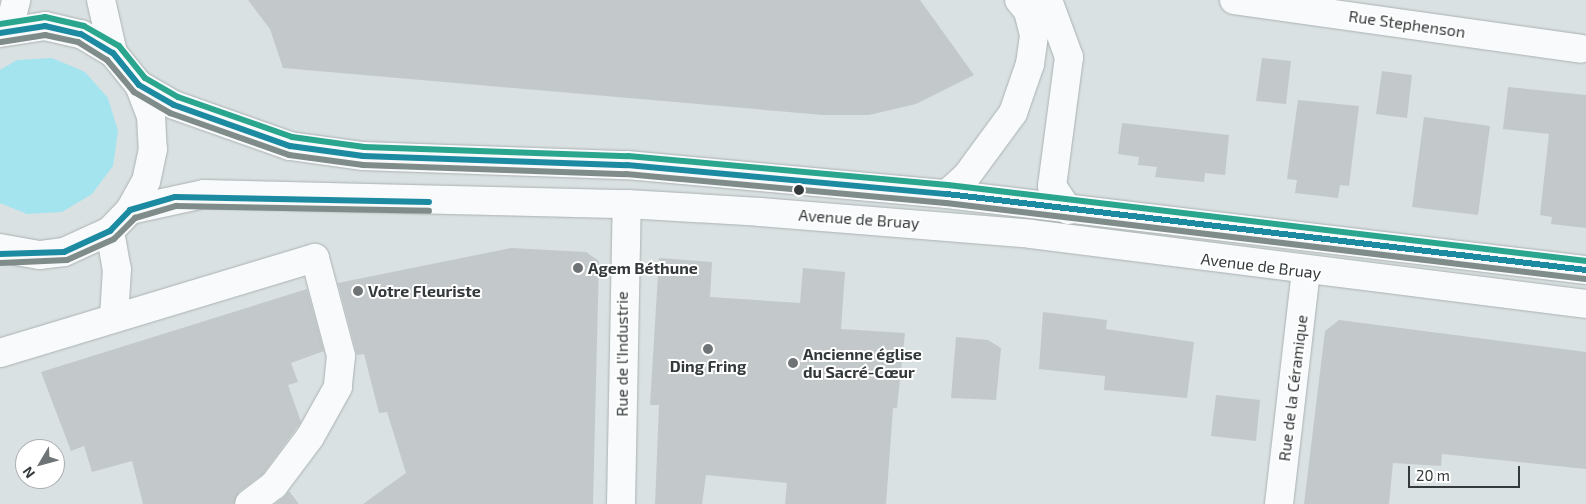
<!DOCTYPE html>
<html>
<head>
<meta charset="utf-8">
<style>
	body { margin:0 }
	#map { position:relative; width:1586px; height:504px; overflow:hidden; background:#d9e1e2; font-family:"Exo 2",sans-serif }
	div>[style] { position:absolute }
	.green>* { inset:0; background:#a3e4ef }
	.building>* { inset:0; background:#c3c9ca }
	.roads { filter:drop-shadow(0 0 1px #abb1b2) drop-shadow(0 0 1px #abb1b2) }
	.minor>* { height:28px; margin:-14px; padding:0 14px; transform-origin:14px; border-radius:14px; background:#f9fafb }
	.major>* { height:28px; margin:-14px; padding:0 14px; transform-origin:14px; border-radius:14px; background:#f9fafb }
	.bus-1>* { height:6px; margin:-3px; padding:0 3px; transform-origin:3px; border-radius:3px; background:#1c8aa1 }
	.bus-2>* { height:6px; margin:-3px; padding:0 3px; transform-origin:3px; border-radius:3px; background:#808c89 }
	.bus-3>* { height:6px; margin:-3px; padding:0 3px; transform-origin:3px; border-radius:3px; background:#2ba68e }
	.dots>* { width:14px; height:14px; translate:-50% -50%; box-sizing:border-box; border:2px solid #fff; border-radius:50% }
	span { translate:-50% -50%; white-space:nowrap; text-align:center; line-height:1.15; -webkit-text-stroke:4px #fff; paint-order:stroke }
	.street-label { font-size:16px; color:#343a3b }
	.poi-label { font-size:16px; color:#343a3b; font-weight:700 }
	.left { translate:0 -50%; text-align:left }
	.north { position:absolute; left:15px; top:439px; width:50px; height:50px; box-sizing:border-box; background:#fff; border:1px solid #aeb0b1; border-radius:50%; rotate:233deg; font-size:14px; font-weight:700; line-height:20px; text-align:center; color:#343a3b }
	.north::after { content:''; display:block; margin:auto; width:18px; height:22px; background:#6e7475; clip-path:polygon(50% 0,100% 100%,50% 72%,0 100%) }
	.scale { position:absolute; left:1408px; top:466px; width:112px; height:22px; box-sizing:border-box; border:2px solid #343a3b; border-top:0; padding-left:6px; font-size:15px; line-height:18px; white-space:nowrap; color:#343a3b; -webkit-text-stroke:4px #fff; paint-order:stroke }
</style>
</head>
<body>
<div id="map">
	<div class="green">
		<div style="clip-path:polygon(52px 58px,85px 72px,108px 98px,118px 131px,113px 166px,92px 194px,62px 212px,27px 214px,0 203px,0 70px,17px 60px)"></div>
	</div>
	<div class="building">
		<div style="clip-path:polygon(248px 0,920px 0,974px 75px,916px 104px,869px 115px,823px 115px,283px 68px,270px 29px)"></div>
		<div style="clip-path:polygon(1262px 58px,1291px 61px,1286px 104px,1256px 101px)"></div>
		<div style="clip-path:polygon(1382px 71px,1412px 75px,1407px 118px,1376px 114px)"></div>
		<div style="clip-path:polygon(1508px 87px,1586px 95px,1586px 228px,1551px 224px,1552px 217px,1540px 215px,1549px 134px,1503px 129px)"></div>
		<div style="clip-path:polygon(1298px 100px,1359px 106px,1349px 186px,1340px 185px,1338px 198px,1295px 193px,1297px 180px,1287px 179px)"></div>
		<div style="clip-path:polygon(1424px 117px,1490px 126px,1478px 215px,1412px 207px)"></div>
		<div style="clip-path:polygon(1122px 123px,1229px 135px,1225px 175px,1205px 173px,1204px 182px,1155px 177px,1157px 167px,1138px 165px,1139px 157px,1118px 154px)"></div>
		<div style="clip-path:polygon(511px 248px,586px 252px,599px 261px,593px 504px,363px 504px,406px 473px,387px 412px,379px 413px,364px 354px,357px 355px,338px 283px)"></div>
		<div style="clip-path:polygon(659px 258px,712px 262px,710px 297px,800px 303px,803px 268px,845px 272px,841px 329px,905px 333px,897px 408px,893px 408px,886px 504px,785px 504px,787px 483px,706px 475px,702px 504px,655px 504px,659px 405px,650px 405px)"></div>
		<div style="clip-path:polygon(307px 289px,324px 351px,291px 363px,298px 382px,288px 385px,301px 422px,263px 474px,239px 492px,234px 504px,143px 504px,132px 461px,92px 472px,84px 446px,71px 451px,41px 372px)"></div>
		<div style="clip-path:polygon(1043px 312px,1107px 320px,1106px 329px,1194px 342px,1187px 398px,1104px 390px,1105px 376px,1039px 369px)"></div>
		<div style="clip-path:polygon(1339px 320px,1586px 352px,1586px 469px,1442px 454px,1441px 466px,1393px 463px,1389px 504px,1304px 504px,1325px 331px)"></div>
		<div style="clip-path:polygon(956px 337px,988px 340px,1001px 348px,996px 400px,951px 398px)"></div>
		<div style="clip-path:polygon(1216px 395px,1260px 400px,1256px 441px,1211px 436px)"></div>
		<div style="clip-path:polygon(289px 491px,299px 504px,275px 504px,284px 497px)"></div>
	</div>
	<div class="roads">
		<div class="minor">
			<div style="left:101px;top:0;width:54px;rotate:77.2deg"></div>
			<div style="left:1048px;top:0;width:61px;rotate:69.8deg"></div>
			<div style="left:1069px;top:57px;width:130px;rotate:97.5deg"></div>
			<div style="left:1052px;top:186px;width:29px;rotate:56deg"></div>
			<div style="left:1234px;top:0;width:350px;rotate:8deg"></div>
			<div style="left:9px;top:29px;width:30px;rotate:-76deg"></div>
			<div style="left:947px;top:194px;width:25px;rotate:-42deg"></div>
			<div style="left:966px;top:177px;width:79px;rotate:-53.7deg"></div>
			<div style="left:1013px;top:113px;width:52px;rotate:-70.9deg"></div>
			<div style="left:1030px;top:64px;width:29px;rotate:-82deg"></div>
			<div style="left:1034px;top:35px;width:25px;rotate:-104deg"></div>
			<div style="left:1028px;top:11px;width:14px;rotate:-129deg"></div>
			<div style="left:110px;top:231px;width:39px;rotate:80deg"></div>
			<div style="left:117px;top:269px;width:48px;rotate:93.6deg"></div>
			<div style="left:0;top:353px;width:329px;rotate:-16.8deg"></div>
			<div style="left:315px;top:258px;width:101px;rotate:75.1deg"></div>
			<div style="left:341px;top:356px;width:31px;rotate:96deg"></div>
			<div style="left:338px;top:387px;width:57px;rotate:119.2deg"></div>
			<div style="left:310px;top:437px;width:60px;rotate:126.9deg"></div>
			<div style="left:274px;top:485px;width:31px;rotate:143deg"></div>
			<div style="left:621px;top:504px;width:300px;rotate:-88.9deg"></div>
			<div style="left:1279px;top:504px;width:234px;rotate:-83.4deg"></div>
		</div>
		<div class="major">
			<div style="left:0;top:33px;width:46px;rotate:-8.8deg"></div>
			<div style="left:45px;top:26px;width:37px;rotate:13deg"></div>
			<div style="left:81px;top:34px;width:37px;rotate:31deg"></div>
			<div style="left:113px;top:53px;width:41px;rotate:50.9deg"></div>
			<div style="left:139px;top:85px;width:33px;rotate:69deg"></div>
			<div style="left:151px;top:116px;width:33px;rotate:87deg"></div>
			<div style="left:153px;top:149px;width:33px;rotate:102deg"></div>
			<div style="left:146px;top:181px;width:33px;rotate:119deg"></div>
			<div style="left:130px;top:210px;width:29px;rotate:134deg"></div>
			<div style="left:110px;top:231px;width:51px;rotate:155.5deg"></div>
			<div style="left:64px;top:252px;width:25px;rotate:173deg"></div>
			<div style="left:39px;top:255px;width:40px;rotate:-170deg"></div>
			<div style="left:139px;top:85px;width:40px;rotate:29.7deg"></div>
			<div style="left:174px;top:105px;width:123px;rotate:19.5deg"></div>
			<div style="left:290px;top:146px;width:74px;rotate:7.8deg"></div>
			<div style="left:363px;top:156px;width:264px;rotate:2deg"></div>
			<div style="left:627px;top:165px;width:321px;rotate:5.2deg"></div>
			<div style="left:947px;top:194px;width:644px;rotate:6.78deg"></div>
			<div style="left:130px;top:210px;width:76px;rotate:-12.2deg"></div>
			<div style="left:204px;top:194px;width:423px;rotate:1.4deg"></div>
			<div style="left:627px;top:204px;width:133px;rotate:3.4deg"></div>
			<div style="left:760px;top:212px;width:272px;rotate:4.6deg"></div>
			<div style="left:1031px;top:234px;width:559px;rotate:7.19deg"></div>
		</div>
	</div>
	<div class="bus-1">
		<div style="left:0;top:33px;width:46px;rotate:-8.8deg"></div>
		<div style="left:45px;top:26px;width:37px;rotate:13deg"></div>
		<div style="left:81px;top:34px;width:37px;rotate:31deg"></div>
		<div style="left:113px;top:53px;width:41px;rotate:50.9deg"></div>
		<div style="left:139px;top:85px;width:40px;rotate:29.7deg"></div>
		<div style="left:174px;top:105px;width:123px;rotate:19.5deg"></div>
		<div style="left:290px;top:146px;width:74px;rotate:7.8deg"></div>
		<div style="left:363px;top:156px;width:264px;rotate:2deg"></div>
		<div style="left:627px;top:165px;width:321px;rotate:5.2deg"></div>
		<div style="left:947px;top:194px;width:644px;rotate:6.78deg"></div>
		<div style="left:0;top:254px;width:64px;rotate:-1.8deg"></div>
		<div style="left:64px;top:252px;width:51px;rotate:-24.5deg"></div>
		<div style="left:110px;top:231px;width:29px;rotate:-46deg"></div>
		<div style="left:130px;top:210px;width:47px;rotate:-16.1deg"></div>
		<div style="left:175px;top:197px;width:254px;rotate:1.1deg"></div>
	</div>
	<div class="bus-2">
		<div style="left:1px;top:42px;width:45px;rotate:-9deg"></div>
		<div style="left:45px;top:35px;width:34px;rotate:12deg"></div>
		<div style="left:78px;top:42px;width:34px;rotate:32deg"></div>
		<div style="left:107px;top:60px;width:42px;rotate:49.8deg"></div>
		<div style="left:134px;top:92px;width:42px;rotate:30.3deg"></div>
		<div style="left:170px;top:113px;width:126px;rotate:19.4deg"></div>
		<div style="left:289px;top:155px;width:75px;rotate:7.7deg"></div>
		<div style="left:363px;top:165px;width:263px;rotate:2deg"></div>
		<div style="left:626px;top:174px;width:321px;rotate:5.2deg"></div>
		<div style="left:946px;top:203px;width:644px;rotate:6.78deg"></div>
		<div style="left:0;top:263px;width:67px;rotate:-2.6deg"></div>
		<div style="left:67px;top:260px;width:51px;rotate:-24.1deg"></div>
		<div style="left:114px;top:239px;width:30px;rotate:-45deg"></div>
		<div style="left:135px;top:218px;width:43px;rotate:-16.3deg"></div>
		<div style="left:176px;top:206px;width:253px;rotate:1.1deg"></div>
	</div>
	<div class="bus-3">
		<div style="left:0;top:24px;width:46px;rotate:-8.8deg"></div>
		<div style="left:45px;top:17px;width:40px;rotate:13deg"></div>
		<div style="left:84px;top:26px;width:40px;rotate:29.7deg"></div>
		<div style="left:119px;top:46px;width:41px;rotate:50.9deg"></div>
		<div style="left:145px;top:78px;width:38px;rotate:30deg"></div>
		<div style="left:178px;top:97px;width:121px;rotate:19.3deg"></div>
		<div style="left:292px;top:137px;width:73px;rotate:7.9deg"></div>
		<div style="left:364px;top:147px;width:264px;rotate:2deg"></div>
		<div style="left:628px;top:156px;width:321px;rotate:5.2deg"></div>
		<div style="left:948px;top:185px;width:643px;rotate:6.79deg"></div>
	</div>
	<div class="dots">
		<div style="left:799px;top:190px;background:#343a3b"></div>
		<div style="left:578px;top:268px;background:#6e7475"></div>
		<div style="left:358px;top:291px;background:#6e7475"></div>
		<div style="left:708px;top:349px;background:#6e7475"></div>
		<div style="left:793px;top:363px;background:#6e7475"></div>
	</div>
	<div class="street-label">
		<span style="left:1407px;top:24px;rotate:8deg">Rue Stephenson</span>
		<span style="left:859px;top:219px;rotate:4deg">Avenue de Bruay</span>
		<span style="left:1261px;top:266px;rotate:7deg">Avenue de Bruay</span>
		<span style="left:622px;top:354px;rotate:-90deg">Rue de l'Industrie</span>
		<span style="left:1293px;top:388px;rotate:-83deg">Rue de la Céramique</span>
	</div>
	<div class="poi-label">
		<span class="left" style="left:588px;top:268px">Agem Béthune</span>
		<span class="left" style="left:368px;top:291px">Votre Fleuriste</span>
		<span class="left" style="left:803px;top:363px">Ancienne église<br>du Sacré-Cœur</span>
		<span style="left:708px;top:366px">Ding Fring</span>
	</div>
	<div class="north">N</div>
	<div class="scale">20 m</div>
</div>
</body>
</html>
